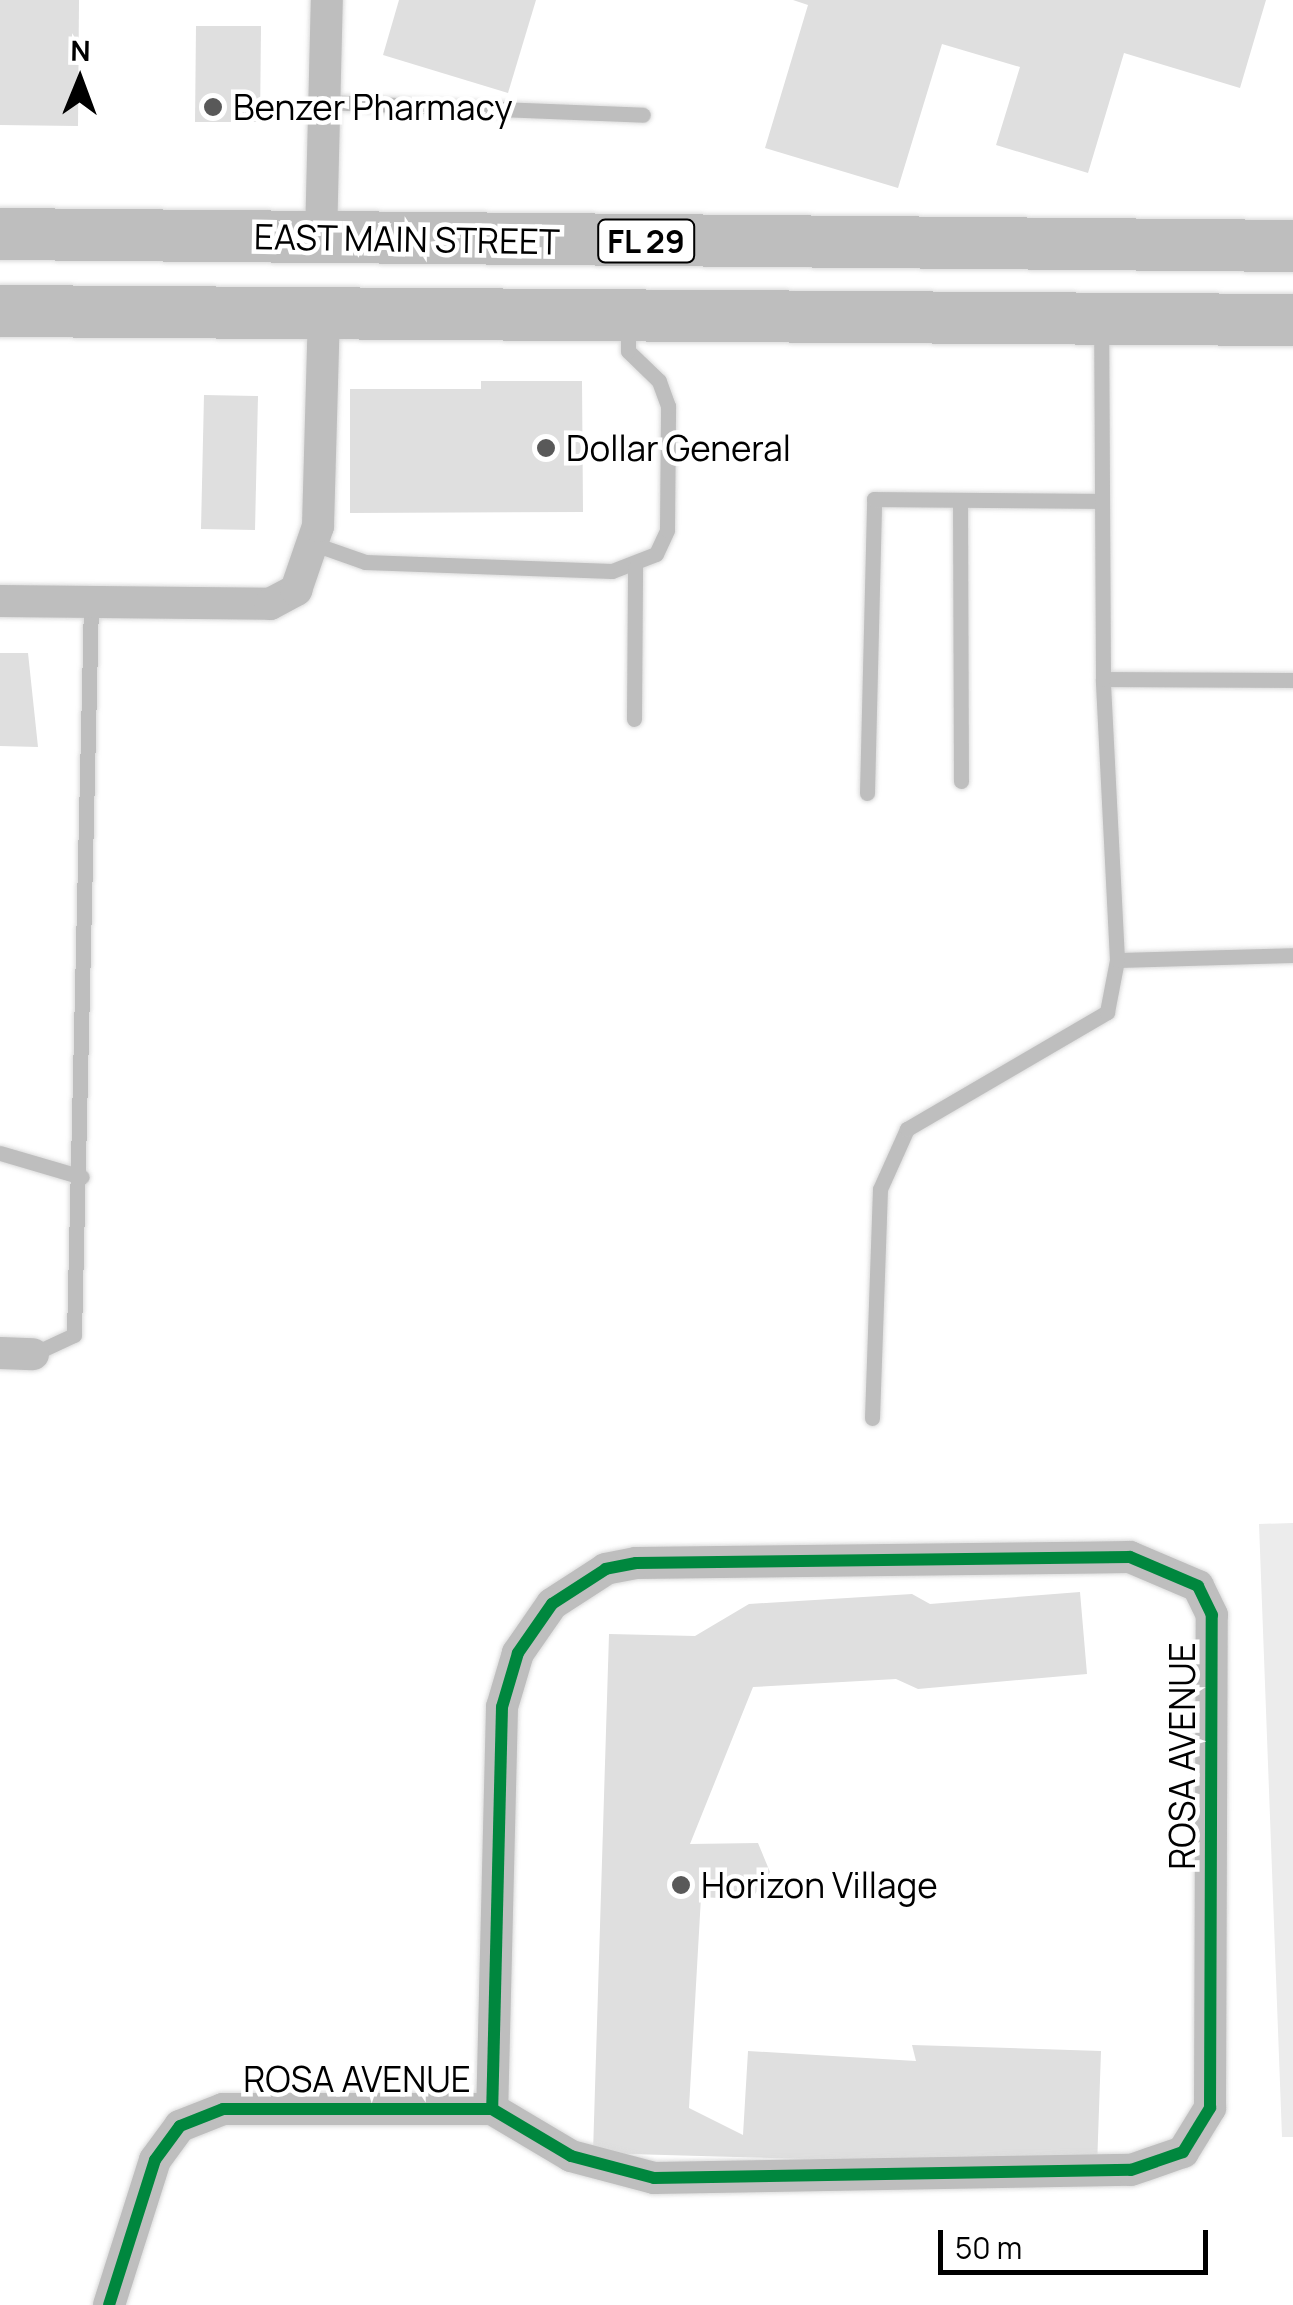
<!DOCTYPE html>
<html>
<head>
<meta charset="utf-8">
<style>
	body { margin:0 }
	#map { position:relative; width:1293px; height:2305px; overflow:hidden; background:#fff; font-family:Manrope,sans-serif }
	div>[style] { position:absolute }
	.green>* { inset:0; background:#ececec }
	.building>* { inset:0; background:#dfdfdf }
	.roads { filter:drop-shadow(0 0 2px #dbdbdb) drop-shadow(0 0 2px #dbdbdb) }
	.service>* { height:15px; margin:-7.5px; padding:0 7.5px; transform-origin:7.5px; border-radius:7.5px; background:#bebebe }
	.minor>* { height:32px; margin:-16px; padding:0 16px; transform-origin:16px; border-radius:16px; background:#bebebe }
	.trunk>* { height:52px; margin:-26px; padding:0 26px; transform-origin:26px; border-radius:26px; background:#bebebe }
	.cycleway>* { height:12px; margin:-6px; padding:0 6px; transform-origin:6px; border-radius:6px; background:#00873e }
	.dots>* { width:28px; height:28px; translate:-50% -50%; box-sizing:border-box; border:5px solid #fff; border-radius:50% }
	span { translate:-50% -50%; white-space:nowrap; text-align:center; line-height:1.15; -webkit-text-stroke:9px #fff; paint-order:stroke }
	.shield-label span { padding:2px 8px; background:#fff; border:2px solid; border-radius:8px; -webkit-text-stroke-width:0 }
	.shield-label { font-size:32px; color:#000; font-weight:700 }
	.poi-label { font-size:35px; color:#000 }
	.left { translate:0 -50%; text-align:left }
	.street-label { font-size:35px; color:#000 }
	.north { position:absolute; left:30px; top:30px; width:100px; height:100px; -webkit-text-stroke:8px #fff; paint-order:stroke; rotate:1deg; font-size:28px; font-weight:700; line-height:40px; text-align:center; color:#000 }
	.north::after { content:''; display:block; margin:auto; width:35px; height:45px; background:#000; clip-path:polygon(50% 0,100% 100%,50% 72%,0 100%) }
	.scale { position:absolute; left:938px; top:2230px; width:270px; height:45px; box-sizing:border-box; border:5px solid #000; border-top:0; padding-left:12px; font-size:30px; line-height:35px; white-space:nowrap; color:#000; -webkit-text-stroke:8px #fff; paint-order:stroke }
</style>
</head>
<body>
<div id="map">
	<div class="green">
		<div style="clip-path:polygon(1293px 1523px,1293px 2137px,1282px 2137px,1259px 1524px)"></div>
	</div>
	<div class="building">
		<div style="clip-path:polygon(0 0,79px 0,78px 126px,0 125px)"></div>
		<div style="clip-path:polygon(399px 0,536px 0,508px 93px,383px 55px)"></div>
		<div style="clip-path:polygon(793px 0,1266px 0,1240px 88px,1124px 53px,1088px 173px,996px 145px,1020px 67px,942px 44px,898px 188px,765px 148px,808px 5px)"></div>
		<div style="clip-path:polygon(196px 26px,261px 26px,260px 122px,195px 122px)"></div>
		<div style="clip-path:polygon(481px 381px,582px 381px,583px 512px,350px 513px,350px 389px,481px 389px)"></div>
		<div style="clip-path:polygon(204px 395px,258px 396px,255px 530px,201px 529px)"></div>
		<div style="clip-path:polygon(0 653px,28px 653px,38px 747px,0 746px)"></div>
		<div style="clip-path:polygon(1080px 1592px,1087px 1674px,918px 1689px,896px 1679px,753px 1687px,690px 1844px,758px 1843px,770px 1872px,751px 1900px,701px 1897px,689px 2108px,743px 2135px,748px 2051px,916px 2061px,912px 2045px,1101px 2051px,1097px 2167px,593px 2153px,609px 1634px,695px 1636px,749px 1604px,912px 1594px,930px 1604px)"></div>
	</div>
	<div class="roads">
		<div class="service">
			<div style="left:324px;top:102px;width:319px;rotate:2.3deg"></div>
			<div style="left:960px;top:500px;width:281px;rotate:89.8deg"></div>
			<div style="left:314px;top:544px;width:54px;rotate:19.4deg"></div>
			<div style="left:365px;top:562px;width:247px;rotate:2.1deg"></div>
			<div style="left:612px;top:571px;width:47px;rotate:-21.1deg"></div>
			<div style="left:656px;top:554px;width:26px;rotate:-65deg"></div>
			<div style="left:667px;top:530px;width:124px;rotate:-89.5deg"></div>
			<div style="left:668px;top:406px;width:27px;rotate:-110deg"></div>
			<div style="left:659px;top:381px;width:43px;rotate:-135.9deg"></div>
			<div style="left:628px;top:351px;width:27px;rotate:-90deg"></div>
			<div style="left:1103px;top:679px;width:190px;rotate:0.3deg"></div>
			<div style="left:634px;top:719px;width:151px;rotate:-89.6deg"></div>
			<div style="left:867px;top:793px;width:294px;rotate:-88.6deg"></div>
			<div style="left:874px;top:499px;width:228px;rotate:0.5deg"></div>
			<div style="left:1117px;top:960px;width:176px;rotate:-1.6deg"></div>
			<div style="left:0;top:1153px;width:85px;rotate:16.3deg"></div>
			<div style="left:33px;top:1354px;width:45px;rotate:-24.9deg"></div>
			<div style="left:74px;top:1335px;width:733px;rotate:-88.67deg"></div>
			<div style="left:872px;top:1418px;width:229px;rotate:-88deg"></div>
			<div style="left:880px;top:1189px;width:66px;rotate:-65.8deg"></div>
			<div style="left:907px;top:1129px;width:232px;rotate:-30.3deg"></div>
			<div style="left:1107px;top:1012px;width:53px;rotate:-79.1deg"></div>
			<div style="left:1117px;top:960px;width:281px;rotate:-92.9deg"></div>
			<div style="left:1103px;top:679px;width:352px;rotate:-90.3deg"></div>
		</div>
		<div class="minor">
			<div style="left:321px;top:238px;width:238px;rotate:-88.6deg"></div>
			<div style="left:0;top:601px;width:270px;rotate:0.6deg"></div>
			<div style="left:270px;top:604px;width:30px;rotate:-28deg"></div>
			<div style="left:296px;top:590px;width:68px;rotate:-71deg"></div>
			<div style="left:318px;top:526px;width:214px;rotate:-88.4deg"></div>
			<div style="left:0;top:1353px;width:33px;rotate:2deg"></div>
			<div style="left:109px;top:2305px;width:152px;rotate:-72.4deg"></div>
			<div style="left:155px;top:2160px;width:42px;rotate:-53.7deg"></div>
			<div style="left:180px;top:2126px;width:46px;rotate:-21.6deg"></div>
			<div style="left:223px;top:2109px;width:269px"></div>
			<div style="left:492px;top:2109px;width:92px;rotate:30.7deg"></div>
			<div style="left:571px;top:2156px;width:86px;rotate:14.8deg"></div>
			<div style="left:654px;top:2178px;width:477px;rotate:-1deg"></div>
			<div style="left:1131px;top:2170px;width:55px;rotate:-19.1deg"></div>
			<div style="left:1183px;top:2152px;width:52px;rotate:-58.5deg"></div>
			<div style="left:1210px;top:2108px;width:493px;rotate:-89.8deg"></div>
			<div style="left:1212px;top:1615px;width:32px;rotate:-116deg"></div>
			<div style="left:1198px;top:1586px;width:74px;rotate:-156.9deg"></div>
			<div style="left:1130px;top:1557px;width:494px;rotate:179.3deg"></div>
			<div style="left:636px;top:1563px;width:31px;rotate:169deg"></div>
			<div style="left:606px;top:1569px;width:64px;rotate:147.1deg"></div>
			<div style="left:552px;top:1604px;width:60px;rotate:124.8deg"></div>
			<div style="left:518px;top:1653px;width:56px;rotate:106.5deg"></div>
			<div style="left:502px;top:1707px;width:402px;rotate:91.4deg"></div>
		</div>
		<div class="trunk">
			<div style="left:0;top:234px;width:1293px;rotate:0.53deg"></div>
			<div style="left:0;top:311px;width:1293px;rotate:0.4deg"></div>
		</div>
	</div>
	<div class="cycleway">
		<div style="left:109px;top:2305px;width:152px;rotate:-72.4deg"></div>
		<div style="left:155px;top:2160px;width:42px;rotate:-53.7deg"></div>
		<div style="left:180px;top:2126px;width:46px;rotate:-21.6deg"></div>
		<div style="left:223px;top:2109px;width:269px"></div>
		<div style="left:492px;top:2109px;width:92px;rotate:30.7deg"></div>
		<div style="left:571px;top:2156px;width:86px;rotate:14.8deg"></div>
		<div style="left:654px;top:2178px;width:477px;rotate:-1deg"></div>
		<div style="left:1131px;top:2170px;width:55px;rotate:-19.1deg"></div>
		<div style="left:1183px;top:2152px;width:52px;rotate:-58.5deg"></div>
		<div style="left:1210px;top:2108px;width:493px;rotate:-89.8deg"></div>
		<div style="left:1212px;top:1615px;width:32px;rotate:-116deg"></div>
		<div style="left:1198px;top:1586px;width:74px;rotate:-156.9deg"></div>
		<div style="left:1130px;top:1557px;width:494px;rotate:179.3deg"></div>
		<div style="left:636px;top:1563px;width:31px;rotate:169deg"></div>
		<div style="left:606px;top:1569px;width:64px;rotate:147.1deg"></div>
		<div style="left:552px;top:1604px;width:60px;rotate:124.8deg"></div>
		<div style="left:518px;top:1653px;width:56px;rotate:106.5deg"></div>
		<div style="left:502px;top:1707px;width:402px;rotate:91.4deg"></div>
	</div>
	<div class="dots">
		<div style="left:213px;top:107px;background:#595959"></div>
		<div style="left:546px;top:448px;background:#595959"></div>
		<div style="left:681px;top:1885px;background:#595959"></div>
	</div>
	<div class="shield-label">
		<span style="left:646px;top:241px">FL 29</span>
	</div>
	<div class="poi-label">
		<span class="left" style="left:233px;top:107px">Benzer Pharmacy</span>
		<span class="left" style="left:566px;top:448px">Dollar General</span>
		<span class="left" style="left:701px;top:1885px">Horizon Village</span>
	</div>
	<div class="street-label">
		<span style="left:407px;top:239px;rotate:1deg">EAST MAIN STREET</span>
		<span style="left:1182px;top:1756px;rotate:-90deg">ROSA AVENUE</span>
		<span style="left:357px;top:2079px">ROSA AVENUE</span>
	</div>
	<div class="north">N</div>
	<div class="scale">50 m</div>
</div>
</body>
</html>
